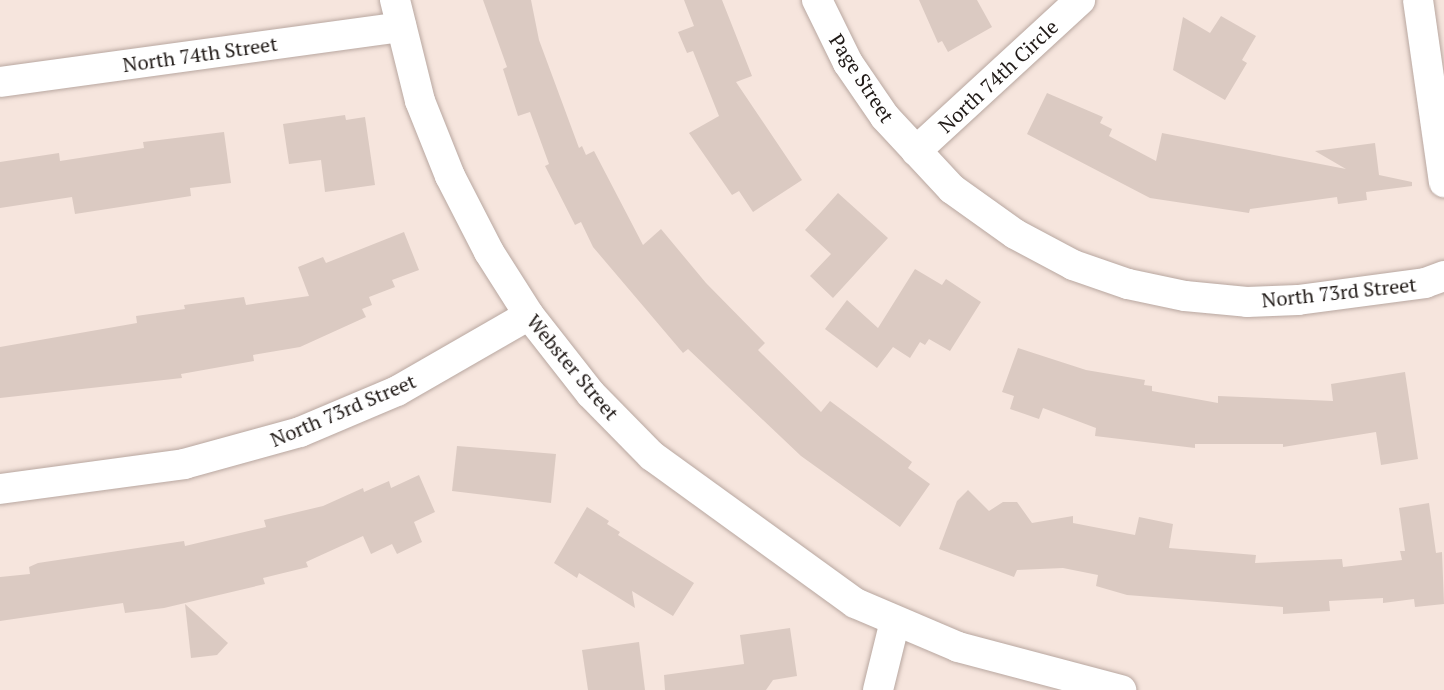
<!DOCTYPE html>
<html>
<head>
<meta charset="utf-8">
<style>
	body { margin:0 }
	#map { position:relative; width:1444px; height:690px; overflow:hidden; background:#f6e5dd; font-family:"PT Serif",serif }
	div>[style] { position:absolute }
	.building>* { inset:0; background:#dbcac2 }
	.roads { filter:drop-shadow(0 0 2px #b8a7a0) drop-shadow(0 0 2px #b8a7a0) }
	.minor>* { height:30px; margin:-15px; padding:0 15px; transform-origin:15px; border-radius:15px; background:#fff }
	span { translate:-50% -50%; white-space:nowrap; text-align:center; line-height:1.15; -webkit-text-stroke:4.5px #fff; paint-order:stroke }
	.street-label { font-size:20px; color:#201a17 }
</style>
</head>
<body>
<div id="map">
	<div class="building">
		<div style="clip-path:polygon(483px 0,531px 0,539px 40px,579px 148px,582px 146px,586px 155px,594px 151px,643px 245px,661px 229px,706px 283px,765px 343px,758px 350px,821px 412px,830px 401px,912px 462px,908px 468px,930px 484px,900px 527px,801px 456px,688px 349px,683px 353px,593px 247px,581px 222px,575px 225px,545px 166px,549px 164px,530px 112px,518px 116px,503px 69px,507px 67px)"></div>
		<div style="clip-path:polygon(684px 0,722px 0,752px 76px,736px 82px,802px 180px,753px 212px,739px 191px,732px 195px,689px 133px,719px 116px,693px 51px,687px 53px,678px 32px,694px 26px)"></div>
		<div style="clip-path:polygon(919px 0,977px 0,992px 27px,948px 52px,942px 41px,938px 43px)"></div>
		<div style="clip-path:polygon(1221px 16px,1256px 36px,1242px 60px,1247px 63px,1225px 100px,1173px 70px,1183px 17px,1210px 33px)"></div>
		<div style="clip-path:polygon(1047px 93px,1103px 117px,1100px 123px,1112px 129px,1109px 136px,1156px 161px,1162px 133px,1346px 169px,1315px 151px,1375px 143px,1379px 175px,1412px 182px,1412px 186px,1366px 192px,1367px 200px,1338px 204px,1337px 197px,1250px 209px,1249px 213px,1150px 198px,1027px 134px)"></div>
		<div style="clip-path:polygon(345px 115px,346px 120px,365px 117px,375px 185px,325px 192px,321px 160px,289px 164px,283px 124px)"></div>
		<div style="clip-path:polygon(224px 132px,231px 183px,190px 188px,191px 196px,75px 214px,72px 197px,0 208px,0 162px,59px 153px,60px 161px,144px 148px,143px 142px)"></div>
		<div style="clip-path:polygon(838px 193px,888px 238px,833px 298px,810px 276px,831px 254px,805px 230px)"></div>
		<div style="clip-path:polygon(404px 232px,419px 270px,392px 280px,395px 287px,369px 297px,372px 305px,362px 309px,366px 317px,300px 347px,253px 355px,254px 361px,181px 374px,182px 378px,0 398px,0 347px,137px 323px,136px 316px,185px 309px,184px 305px,244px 297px,246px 305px,309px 296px,298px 267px,323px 257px,326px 263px)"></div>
		<div style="clip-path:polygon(915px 269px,942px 285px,946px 279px,981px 302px,950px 351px,929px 339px,925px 345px,920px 342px,910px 358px,893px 347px,877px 368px,825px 329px,847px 300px,878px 328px)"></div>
		<div style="clip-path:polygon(1018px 348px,1086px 370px,1145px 380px,1144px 385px,1152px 386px,1152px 391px,1218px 403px,1218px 396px,1333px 401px,1331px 384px,1405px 372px,1418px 459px,1381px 465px,1376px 432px,1283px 447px,1283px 444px,1195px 444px,1195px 448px,1095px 436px,1096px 428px,1043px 408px,1039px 419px,1010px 409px,1014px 396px,1002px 392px)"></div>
		<div style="clip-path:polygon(457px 446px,556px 454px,551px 503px,452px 491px)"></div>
		<div style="clip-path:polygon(419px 475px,435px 512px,414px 522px,422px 542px,397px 554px,392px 544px,371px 554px,363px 536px,306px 562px,308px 567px,263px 578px,265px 584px,164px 608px,125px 613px,123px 603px,0 621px,0 577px,30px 574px,29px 567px,38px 563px,184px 541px,185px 546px,266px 527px,264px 520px,323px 506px,363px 488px,364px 492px,389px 481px,391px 488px)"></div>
		<div style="clip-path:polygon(968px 490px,989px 511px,1003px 502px,1017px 502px,1032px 523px,1073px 516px,1073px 523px,1135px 535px,1139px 517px,1173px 524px,1169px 548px,1256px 555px,1255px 563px,1342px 559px,1343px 567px,1402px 560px,1400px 551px,1405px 551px,1399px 508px,1429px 503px,1436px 553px,1442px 552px,1444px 604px,1415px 607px,1414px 599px,1383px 603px,1383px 598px,1329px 601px,1330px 611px,1283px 614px,1283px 607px,1127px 595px,1096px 586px,1098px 575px,1063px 568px,1017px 570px,1014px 577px,939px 549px,957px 501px)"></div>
		<div style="clip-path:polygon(587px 507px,609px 521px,607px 524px,620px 532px,618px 535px,694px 583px,673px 616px,632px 591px,635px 608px,579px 573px,577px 578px,554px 563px)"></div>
		<div style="clip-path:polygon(185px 604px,228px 643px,217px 655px,191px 658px)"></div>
		<div style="clip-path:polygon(790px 628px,797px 676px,773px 680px,766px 690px,665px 690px,664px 675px,744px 664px,740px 635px)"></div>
		<div style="clip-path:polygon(639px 642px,645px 690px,588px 690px,582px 650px)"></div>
	</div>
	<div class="roads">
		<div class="minor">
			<div style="left:395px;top:0;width:104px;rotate:76.1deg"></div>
			<div style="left:420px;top:101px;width:81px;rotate:68.2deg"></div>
			<div style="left:450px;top:176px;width:85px;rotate:62.8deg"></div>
			<div style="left:489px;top:252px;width:75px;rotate:57.6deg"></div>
			<div style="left:529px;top:315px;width:100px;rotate:51.9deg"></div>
			<div style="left:591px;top:394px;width:87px;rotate:45.5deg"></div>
			<div style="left:652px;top:456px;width:251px;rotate:35.9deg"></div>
			<div style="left:855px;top:603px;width:112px;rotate:23.1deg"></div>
			<div style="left:958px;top:647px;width:169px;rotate:14.8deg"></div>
			<div style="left:817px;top:0;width:70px;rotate:63.8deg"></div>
			<div style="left:848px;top:63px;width:65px;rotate:55.6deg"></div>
			<div style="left:885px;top:117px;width:98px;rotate:47.1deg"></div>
			<div style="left:952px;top:189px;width:77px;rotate:35.5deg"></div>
			<div style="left:1015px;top:234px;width:66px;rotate:28.1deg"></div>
			<div style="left:1073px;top:265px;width:58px;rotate:19.1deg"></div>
			<div style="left:1128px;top:284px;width:58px;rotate:11.9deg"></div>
			<div style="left:1185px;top:296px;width:62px;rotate:5.5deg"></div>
			<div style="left:1247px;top:302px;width:51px;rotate:-2.2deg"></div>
			<div style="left:1298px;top:300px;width:128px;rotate:-7.6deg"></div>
			<div style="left:1425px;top:283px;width:20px;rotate:-20deg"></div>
			<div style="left:1418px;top:0;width:184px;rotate:81.9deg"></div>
			<div style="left:0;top:82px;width:405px;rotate:-7.8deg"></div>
			<div style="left:916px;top:151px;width:223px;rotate:-42.6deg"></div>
			<div style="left:0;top:489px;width:186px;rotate:-7.7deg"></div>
			<div style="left:184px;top:464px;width:120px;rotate:-15.4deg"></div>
			<div style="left:300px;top:432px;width:105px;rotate:-22.9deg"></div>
			<div style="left:397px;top:391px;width:152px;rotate:-29.9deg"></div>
			<div style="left:878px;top:690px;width:71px;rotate:-76.2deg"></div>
		</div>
	</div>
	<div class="street-label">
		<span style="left:200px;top:54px;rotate:-8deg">North 74th Street</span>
		<span style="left:998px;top:76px;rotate:-43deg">North 74th Circle</span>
		<span style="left:862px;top:78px;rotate:57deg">Page Street</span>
		<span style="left:1339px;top:292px;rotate:-6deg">North 73rd Street</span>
		<span style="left:573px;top:367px;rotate:50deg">Webster Street</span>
		<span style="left:343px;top:410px;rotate:-23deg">North 73rd Street</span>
	</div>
</div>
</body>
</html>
